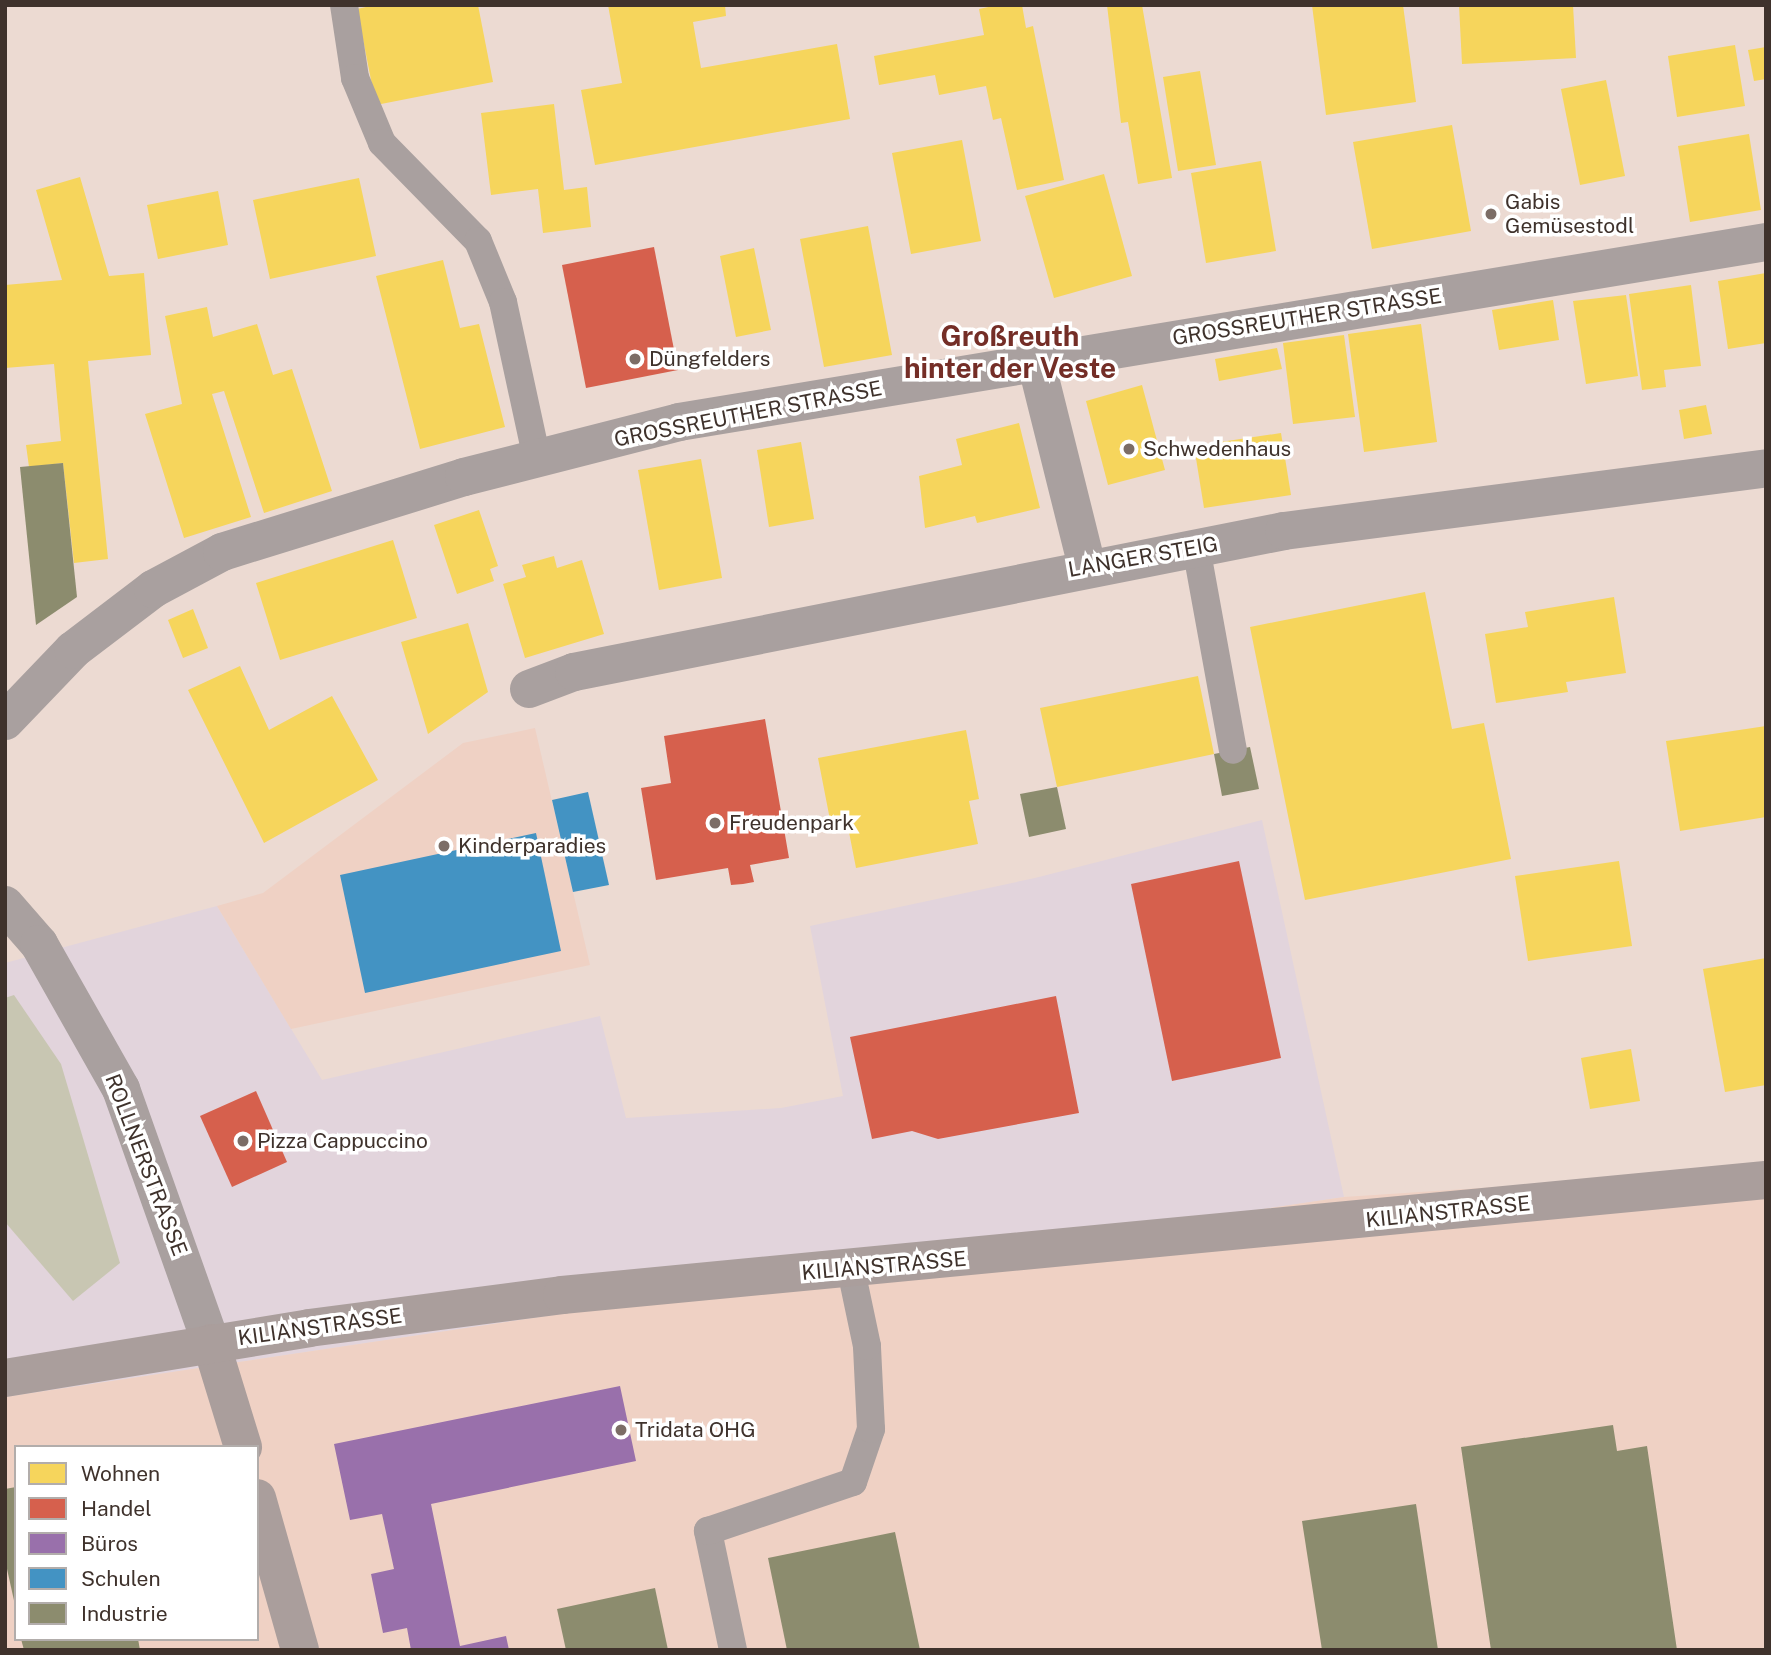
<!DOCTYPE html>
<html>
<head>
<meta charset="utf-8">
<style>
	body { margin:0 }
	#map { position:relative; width:1771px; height:1655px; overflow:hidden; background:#ecdad2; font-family:"Public Sans",sans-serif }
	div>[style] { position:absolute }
	.commercial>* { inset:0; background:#e2d4dc }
	.built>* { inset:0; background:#efd1c4 }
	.green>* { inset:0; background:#c8c6b2 }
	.homes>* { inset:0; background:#f6d55c }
	.shops>* { inset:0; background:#d6604d }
	.offices>* { inset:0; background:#9970ab }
	.schools>* { inset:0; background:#4393c3 }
	.industry>* { inset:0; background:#8c8c6e }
	.lane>* { height:28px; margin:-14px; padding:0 14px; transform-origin:14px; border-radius:14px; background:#a9a09f }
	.street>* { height:38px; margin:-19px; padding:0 19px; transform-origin:19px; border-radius:19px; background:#a9a09f }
	.secondary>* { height:38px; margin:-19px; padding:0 19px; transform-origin:19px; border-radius:19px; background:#aa9e9c }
	.dots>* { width:19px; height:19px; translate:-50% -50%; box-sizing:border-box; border:4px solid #fff; border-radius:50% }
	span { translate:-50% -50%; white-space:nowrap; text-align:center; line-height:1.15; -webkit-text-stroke:7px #fff; paint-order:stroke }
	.poi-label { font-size:21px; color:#3f322c }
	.left { translate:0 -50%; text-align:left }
	.street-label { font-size:21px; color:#3f322c }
	.district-label { font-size:28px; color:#742e27; font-weight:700 }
	.frame { position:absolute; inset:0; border:7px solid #3f322c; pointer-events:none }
	.legend { position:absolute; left:14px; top:1445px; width:245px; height:196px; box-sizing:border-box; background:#fff; border:2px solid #b2adab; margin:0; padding:9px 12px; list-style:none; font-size:21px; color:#3f322c }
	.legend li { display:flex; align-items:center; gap:14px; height:35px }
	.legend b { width:35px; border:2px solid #b2adab }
</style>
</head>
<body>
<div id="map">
	<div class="commercial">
		<div style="clip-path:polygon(1262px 820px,1344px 1197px,5px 1397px,5px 963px,217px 906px,322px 1080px,600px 1016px,626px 1118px,781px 1108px,843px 1096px,810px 926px,1035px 878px)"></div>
	</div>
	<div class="built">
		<div style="clip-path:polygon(535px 728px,590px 965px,291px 1029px,217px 906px,263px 893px,463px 743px)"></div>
		<div style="clip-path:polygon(evenodd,1766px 1169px,1766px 1650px,5px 1650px,5px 1397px,1344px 1197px,1766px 1169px,16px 1447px,257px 1447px,257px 1639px,16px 1639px,16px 1447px)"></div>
	</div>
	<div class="green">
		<div style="clip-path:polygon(14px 995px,61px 1064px,120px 1263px,73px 1301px,5px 1222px,5px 998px)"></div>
	</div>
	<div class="homes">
		<div style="clip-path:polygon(375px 5px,478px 5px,493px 82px,376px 105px,357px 9px)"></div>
		<div style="clip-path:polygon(608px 5px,725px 5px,726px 16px,693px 22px,701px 68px,837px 44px,850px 119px,595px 165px,581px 90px,622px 83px)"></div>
		<div style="clip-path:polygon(998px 5px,1022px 5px,1026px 28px,1033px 26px,1064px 180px,1017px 190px,1001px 118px,993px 120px,986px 86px,939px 95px,935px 75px,879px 85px,874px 56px,984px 35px,979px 9px)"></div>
		<div style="clip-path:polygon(1107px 5px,1142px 5px,1172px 178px,1138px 184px,1128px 122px,1121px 123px)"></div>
		<div style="clip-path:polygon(1312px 5px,1403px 5px,1416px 102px,1326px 115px)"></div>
		<div style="clip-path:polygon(1459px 5px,1573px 5px,1576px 58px,1462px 64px)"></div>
		<div style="clip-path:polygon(1735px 45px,1745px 106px,1677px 117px,1668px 56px)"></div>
		<div style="clip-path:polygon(1766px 47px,1766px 79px,1754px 81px,1748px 50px)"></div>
		<div style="clip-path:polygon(1200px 71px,1216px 165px,1178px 171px,1163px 77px)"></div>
		<div style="clip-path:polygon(1606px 80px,1625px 176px,1580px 185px,1561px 89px)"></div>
		<div style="clip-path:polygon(554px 104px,564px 190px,587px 187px,591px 227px,543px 233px,538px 189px,491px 195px,481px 113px)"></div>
		<div style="clip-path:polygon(1452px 125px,1471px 231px,1372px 249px,1353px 142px)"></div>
		<div style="clip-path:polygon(1749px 134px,1761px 210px,1690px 222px,1678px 146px)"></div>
		<div style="clip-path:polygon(962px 140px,981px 241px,911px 254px,892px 153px)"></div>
		<div style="clip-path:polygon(1261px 161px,1276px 251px,1206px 263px,1191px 173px)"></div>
		<div style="clip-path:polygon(1104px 174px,1132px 276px,1054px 298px,1025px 196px)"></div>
		<div style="clip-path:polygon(80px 177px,109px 276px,144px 273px,151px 355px,88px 361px,108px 559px,74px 563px,63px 463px,29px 467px,26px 445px,61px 441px,54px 364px,5px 368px,5px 285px,62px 280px,36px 190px)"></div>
		<div style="clip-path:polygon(359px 178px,376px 256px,270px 279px,253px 200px)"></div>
		<div style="clip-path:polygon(218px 191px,228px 245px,158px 259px,147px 205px)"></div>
		<div style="clip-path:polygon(868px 226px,892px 355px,824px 367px,800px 239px)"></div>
		<div style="clip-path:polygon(754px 248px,771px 330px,736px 337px,720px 256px)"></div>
		<div style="clip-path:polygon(443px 260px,460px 328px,479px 324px,505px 427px,420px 449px,376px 276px)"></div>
		<div style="clip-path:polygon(1766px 273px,1766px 343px,1728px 349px,1718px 281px)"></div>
		<div style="clip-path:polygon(1691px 285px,1701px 366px,1664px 370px,1666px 387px,1642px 390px,1629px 294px)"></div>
		<div style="clip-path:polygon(1626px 295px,1638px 376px,1586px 384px,1573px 301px)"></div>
		<div style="clip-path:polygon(1553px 300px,1559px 340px,1499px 350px,1492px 310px)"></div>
		<div style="clip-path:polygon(207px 307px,213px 337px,257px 324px,273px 375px,292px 369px,332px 491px,264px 513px,224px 391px,212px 394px,251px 517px,184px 538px,145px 414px,182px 404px,165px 316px)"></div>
		<div style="clip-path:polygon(1421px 324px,1437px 442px,1364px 452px,1348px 334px)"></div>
		<div style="clip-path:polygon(1344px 335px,1355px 417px,1293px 424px,1283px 343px)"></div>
		<div style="clip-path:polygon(1277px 348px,1282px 369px,1219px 381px,1215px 359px)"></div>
		<div style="clip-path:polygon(1142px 385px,1165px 470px,1108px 485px,1086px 401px)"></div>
		<div style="clip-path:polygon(1706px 405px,1712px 434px,1684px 439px,1679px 410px)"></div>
		<div style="clip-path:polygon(1019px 423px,1040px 508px,977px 523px,975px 516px,925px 528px,919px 476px,962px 465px,956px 439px)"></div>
		<div style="clip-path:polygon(1281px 433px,1291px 495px,1204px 508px,1194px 446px)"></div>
		<div style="clip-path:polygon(801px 442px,814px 519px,769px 527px,757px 450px)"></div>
		<div style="clip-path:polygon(701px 459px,722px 578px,659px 590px,638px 470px)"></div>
		<div style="clip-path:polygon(479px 510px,498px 566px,490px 569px,494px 581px,457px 594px,434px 525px)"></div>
		<div style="clip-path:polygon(393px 540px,417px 618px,280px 660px,256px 583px)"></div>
		<div style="clip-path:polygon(554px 556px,557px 568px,582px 560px,604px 634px,525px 658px,503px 584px,526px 577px,522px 565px)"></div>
		<div style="clip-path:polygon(1425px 592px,1452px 729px,1484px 723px,1511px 859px,1305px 900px,1250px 627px)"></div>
		<div style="clip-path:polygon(1614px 597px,1626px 673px,1566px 682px,1568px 692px,1496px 703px,1485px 634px,1528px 627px,1525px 612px)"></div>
		<div style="clip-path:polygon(193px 609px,208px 648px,183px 658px,168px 620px)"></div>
		<div style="clip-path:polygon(468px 623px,488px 692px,428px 734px,401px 642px)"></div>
		<div style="clip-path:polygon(240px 666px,269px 730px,332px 696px,378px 780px,264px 843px,188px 690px)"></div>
		<div style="clip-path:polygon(1198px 676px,1214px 754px,1057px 787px,1040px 708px)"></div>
		<div style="clip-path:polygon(1766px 726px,1766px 817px,1680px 831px,1666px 741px)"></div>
		<div style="clip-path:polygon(966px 730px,979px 799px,969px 801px,978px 844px,856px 868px,848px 827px,832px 830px,818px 758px)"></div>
		<div style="clip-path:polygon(1619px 861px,1632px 946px,1528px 961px,1515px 876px)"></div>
		<div style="clip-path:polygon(1766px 958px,1766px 1085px,1725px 1092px,1703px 969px)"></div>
		<div style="clip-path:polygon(1631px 1049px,1640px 1101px,1590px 1109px,1581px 1058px)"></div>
	</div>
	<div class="shops">
		<div style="clip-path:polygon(654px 247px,678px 370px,586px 388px,562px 265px)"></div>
		<div style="clip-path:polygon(765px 719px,789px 858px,750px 865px,754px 882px,743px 884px,731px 885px,728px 868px,656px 880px,641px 788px,671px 783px,664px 736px)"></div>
		<div style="clip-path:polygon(1239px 861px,1281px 1058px,1172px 1081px,1131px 884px)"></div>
		<div style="clip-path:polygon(1056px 996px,1079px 1113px,938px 1139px,912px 1131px,872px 1139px,850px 1037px)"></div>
		<div style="clip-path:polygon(256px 1091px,287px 1162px,232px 1187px,200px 1116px)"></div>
	</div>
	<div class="offices">
		<div style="clip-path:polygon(620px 1386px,636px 1461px,431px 1504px,460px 1646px,506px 1636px,509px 1650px,411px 1650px,407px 1628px,383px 1633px,371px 1574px,394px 1569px,382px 1514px,350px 1520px,334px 1444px)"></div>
	</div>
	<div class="schools">
		<div style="clip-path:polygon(588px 792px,609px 885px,573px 892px,552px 800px)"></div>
		<div style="clip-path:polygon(536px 833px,561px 951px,365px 993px,340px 875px)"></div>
	</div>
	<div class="industry">
		<div style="clip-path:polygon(63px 463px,77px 597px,36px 625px,20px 467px)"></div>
		<div style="clip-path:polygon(1250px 747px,1259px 789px,1222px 796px,1214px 754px)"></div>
		<div style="clip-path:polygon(1057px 787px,1066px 829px,1029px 837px,1020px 794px)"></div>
		<div style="clip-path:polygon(1613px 1425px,1617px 1451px,1647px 1446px,1677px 1650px,1491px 1650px,1461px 1447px)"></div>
		<div style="clip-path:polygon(16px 1487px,16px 1605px,15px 1605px,5px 1560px,5px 1489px)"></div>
		<div style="clip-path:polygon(1416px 1504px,1438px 1650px,1322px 1650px,1302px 1521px)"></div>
		<div style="clip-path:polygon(895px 1532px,920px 1650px,787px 1650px,768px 1558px)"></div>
		<div style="clip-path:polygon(655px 1588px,668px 1650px,566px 1650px,557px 1609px)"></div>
		<div style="clip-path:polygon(21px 1639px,138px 1639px,140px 1650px,24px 1650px)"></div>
	</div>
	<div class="lane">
		<div style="left:344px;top:5px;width:74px;rotate:81.4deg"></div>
		<div style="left:355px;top:78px;width:70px;rotate:67.4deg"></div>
		<div style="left:382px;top:143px;width:137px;rotate:45.6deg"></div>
		<div style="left:478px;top:241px;width:66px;rotate:67.7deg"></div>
		<div style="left:503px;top:302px;width:161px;rotate:77.8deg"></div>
		<div style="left:1196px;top:547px;width:206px;rotate:79.7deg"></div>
		<div style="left:733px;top:1650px;width:122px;rotate:-101.9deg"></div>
		<div style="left:708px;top:1531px;width:153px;rotate:-18.7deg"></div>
		<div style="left:853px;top:1482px;width:56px;rotate:-71.2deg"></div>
		<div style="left:871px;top:1429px;width:83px;rotate:-92.8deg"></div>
		<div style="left:867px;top:1346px;width:78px;rotate:-101.9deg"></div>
	</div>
	<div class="street">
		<div style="left:1036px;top:362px;width:211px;rotate:76deg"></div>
		<div style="left:529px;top:689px;width:48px;rotate:-20.7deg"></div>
		<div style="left:574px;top:672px;width:724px;rotate:-11.23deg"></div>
		<div style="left:1284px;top:531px;width:486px;rotate:-7.4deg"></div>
		<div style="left:5px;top:721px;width:98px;rotate:-46.2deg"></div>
		<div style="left:73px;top:650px;width:101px;rotate:-37.3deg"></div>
		<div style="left:153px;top:589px;width:78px;rotate:-28.2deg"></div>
		<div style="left:222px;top:552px;width:253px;rotate:-17.2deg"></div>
		<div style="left:464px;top:477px;width:222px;rotate:-14.3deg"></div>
		<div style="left:679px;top:422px;width:1102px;rotate:-9.4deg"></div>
		<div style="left:5px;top:905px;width:52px;rotate:48.9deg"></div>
		<div style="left:39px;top:944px;width:167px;rotate:60.5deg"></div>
		<div style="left:121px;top:1089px;width:269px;rotate:70.5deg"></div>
	</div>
	<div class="secondary">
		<div style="left:211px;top:1343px;width:109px;rotate:72.9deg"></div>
		<div style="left:5px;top:1378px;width:308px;rotate:-9.3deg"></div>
		<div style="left:309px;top:1328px;width:255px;rotate:-7.4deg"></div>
		<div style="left:562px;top:1295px;width:1209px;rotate:-5.46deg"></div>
		<div style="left:257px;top:1498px;width:158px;rotate:74.2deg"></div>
	</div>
	<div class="dots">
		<div style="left:1491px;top:214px;background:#7c6d66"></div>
		<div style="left:635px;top:359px;background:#7c6d66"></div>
		<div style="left:1129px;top:449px;background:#7c6d66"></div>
		<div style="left:715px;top:823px;background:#7c6d66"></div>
		<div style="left:444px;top:846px;background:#7c6d66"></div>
		<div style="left:243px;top:1141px;background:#7c6d66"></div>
		<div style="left:621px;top:1430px;background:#7c6d66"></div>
	</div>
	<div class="poi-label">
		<span class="left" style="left:1505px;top:214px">Gabis<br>Gemüsestodl</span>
		<span class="left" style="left:649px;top:359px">Düngfelders</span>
		<span class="left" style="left:1143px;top:449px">Schwedenhaus</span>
		<span class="left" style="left:729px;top:823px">Freudenpark</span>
		<span class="left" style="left:458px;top:846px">Kinderparadies</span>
		<span class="left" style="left:257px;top:1141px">Pizza Cappuccino</span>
		<span class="left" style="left:635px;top:1430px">Tridata OHG</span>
	</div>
	<div class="street-label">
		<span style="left:1307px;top:317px;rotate:-9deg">GROSSREUTHER STRASSE</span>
		<span style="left:748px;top:414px;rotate:-11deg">GROSSREUTHER STRASSE</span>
		<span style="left:1143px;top:557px;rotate:-10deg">LANGER STEIG</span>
		<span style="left:146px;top:1165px;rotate:69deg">ROLLNERSTRASSE</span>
		<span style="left:1448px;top:1212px;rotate:-6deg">KILIANSTRASSE</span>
		<span style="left:884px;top:1266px;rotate:-5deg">KILIANSTRASSE</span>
		<span style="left:320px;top:1327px;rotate:-8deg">KILIANSTRASSE</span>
	</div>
	<div class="district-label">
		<span style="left:1010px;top:352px">Großreuth<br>hinter der Veste</span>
	</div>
	<div class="frame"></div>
	<ul class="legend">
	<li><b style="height:19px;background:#f6d55c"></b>Wohnen</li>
	<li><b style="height:19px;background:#d6604d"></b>Handel</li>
	<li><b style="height:19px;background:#9970ab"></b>Büros</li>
	<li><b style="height:19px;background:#4393c3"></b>Schulen</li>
	<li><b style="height:19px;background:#8c8c6e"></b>Industrie</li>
	</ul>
</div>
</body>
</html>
